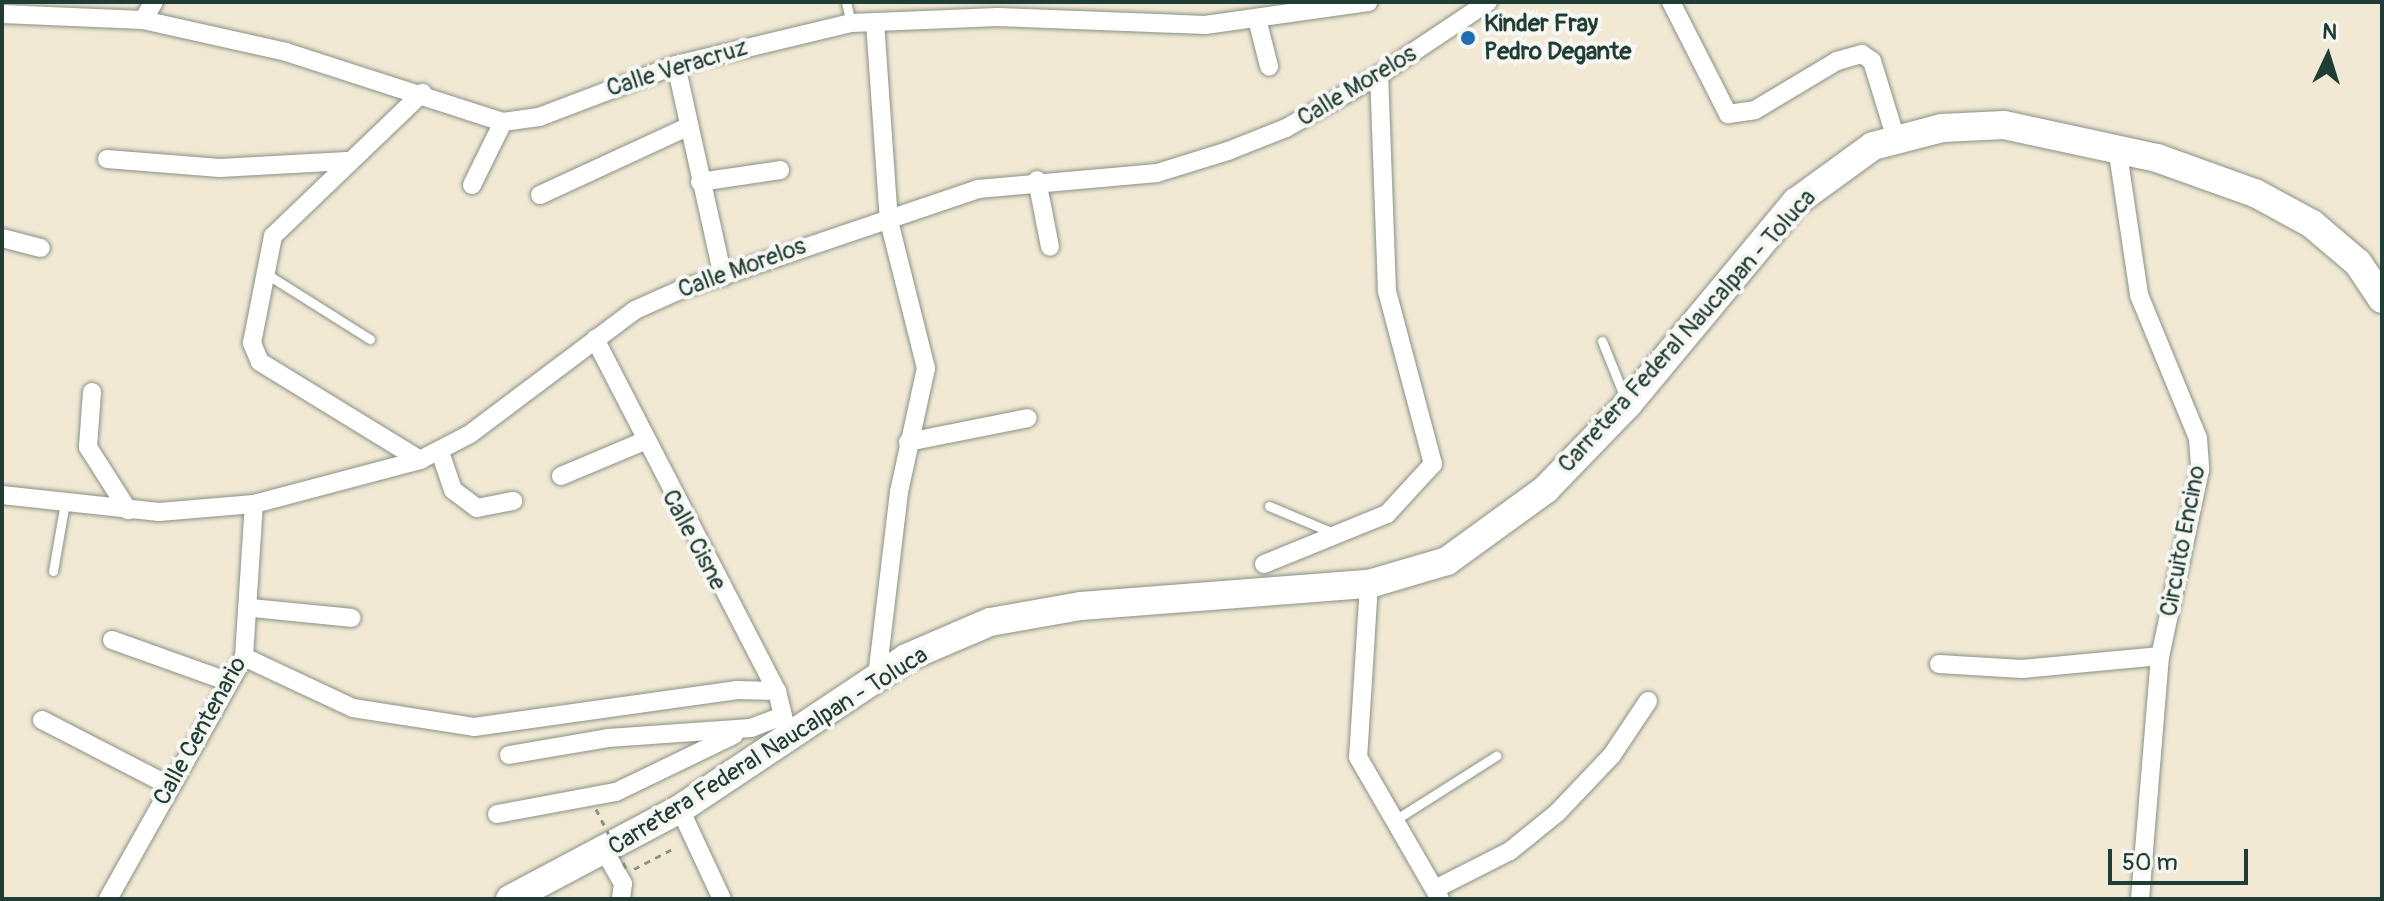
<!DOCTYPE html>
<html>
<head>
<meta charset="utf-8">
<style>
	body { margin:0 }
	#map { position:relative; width:2384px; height:901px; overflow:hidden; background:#f2e9d5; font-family:Pangolin,sans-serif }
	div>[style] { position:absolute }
	.path>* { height:3px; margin-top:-1.5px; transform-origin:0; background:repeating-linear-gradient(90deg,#889384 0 6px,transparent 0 12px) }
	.roads { filter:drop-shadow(0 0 2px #889384) drop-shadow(0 0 2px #889384) }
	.lane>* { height:9px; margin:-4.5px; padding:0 4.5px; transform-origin:4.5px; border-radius:4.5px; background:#fff }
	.street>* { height:18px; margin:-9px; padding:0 9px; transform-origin:9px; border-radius:9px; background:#fff }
	.primary>* { height:28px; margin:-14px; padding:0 14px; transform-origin:14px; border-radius:14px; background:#fff }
	.path-bridge>* { height:3px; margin-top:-1.5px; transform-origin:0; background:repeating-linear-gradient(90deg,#889384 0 6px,transparent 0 12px) }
	.dots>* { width:22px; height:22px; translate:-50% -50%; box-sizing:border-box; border:4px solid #f6f6f2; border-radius:50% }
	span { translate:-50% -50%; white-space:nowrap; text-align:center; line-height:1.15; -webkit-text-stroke:8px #f6f6f2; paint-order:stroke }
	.poi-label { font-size:24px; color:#1f3d34; font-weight:700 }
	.left { translate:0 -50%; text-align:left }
	.street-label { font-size:24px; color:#1f3d34 }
	.frame { position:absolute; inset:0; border:4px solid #1f3d34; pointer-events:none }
	.north { position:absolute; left:2288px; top:16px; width:80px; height:80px; -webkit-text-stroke:6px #f6f6f2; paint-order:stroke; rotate:4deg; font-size:22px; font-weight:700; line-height:32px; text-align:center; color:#1f3d34 }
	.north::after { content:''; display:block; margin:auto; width:28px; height:36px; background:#1f3d34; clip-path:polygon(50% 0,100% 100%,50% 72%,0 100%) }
	.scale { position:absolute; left:2108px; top:849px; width:140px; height:36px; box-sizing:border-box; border:4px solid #1f3d34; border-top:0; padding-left:10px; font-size:24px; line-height:28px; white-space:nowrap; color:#1f3d34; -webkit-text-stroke:6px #f6f6f2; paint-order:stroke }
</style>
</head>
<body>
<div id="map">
	<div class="path">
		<div style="left:634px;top:869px;width:47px;rotate:-27.6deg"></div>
	</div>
	<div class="roads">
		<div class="lane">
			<div style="left:846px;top:2px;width:22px;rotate:77deg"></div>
			<div style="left:265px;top:273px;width:124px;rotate:32.2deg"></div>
			<div style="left:1602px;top:341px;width:61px;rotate:68deg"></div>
			<div style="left:1269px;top:506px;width:67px;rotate:22.8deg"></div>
			<div style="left:53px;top:571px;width:70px;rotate:-80.1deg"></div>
			<div style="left:1395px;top:820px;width:120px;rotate:-32.4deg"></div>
		</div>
		<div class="street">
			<div style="left:1671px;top:2px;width:126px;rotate:63deg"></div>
			<div style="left:1728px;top:114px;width:27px;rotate:-8deg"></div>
			<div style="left:1755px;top:110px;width:96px;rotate:-30.9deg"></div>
			<div style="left:1837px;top:61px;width:26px;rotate:-16deg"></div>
			<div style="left:1862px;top:54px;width:12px;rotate:35deg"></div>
			<div style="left:1872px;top:61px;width:82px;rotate:72.9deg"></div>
			<div style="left:2px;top:14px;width:141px;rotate:2.4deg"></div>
			<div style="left:143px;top:20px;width:147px;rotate:12.6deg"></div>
			<div style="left:286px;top:52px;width:228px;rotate:17.9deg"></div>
			<div style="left:503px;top:122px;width:36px;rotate:-8deg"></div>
			<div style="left:539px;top:117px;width:147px;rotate:-20.8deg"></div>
			<div style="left:676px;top:65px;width:180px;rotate:-13.5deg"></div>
			<div style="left:851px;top:23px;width:147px;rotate:-2.3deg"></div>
			<div style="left:998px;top:17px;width:207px;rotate:2.2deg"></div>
			<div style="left:1205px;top:25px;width:165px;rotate:-8deg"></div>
			<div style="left:1257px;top:19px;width:49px;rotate:75.7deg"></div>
			<div style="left:143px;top:20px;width:21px;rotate:-59deg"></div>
			<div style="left:875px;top:22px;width:199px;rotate:86deg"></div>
			<div style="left:889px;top:221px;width:152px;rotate:75.9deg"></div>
			<div style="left:926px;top:368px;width:127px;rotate:102.3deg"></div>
			<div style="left:899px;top:492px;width:185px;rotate:96.8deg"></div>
			<div style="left:676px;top:65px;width:217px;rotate:77.5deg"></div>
			<div style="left:2117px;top:147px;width:150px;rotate:81.5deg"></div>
			<div style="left:2139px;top:295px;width:155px;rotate:67.6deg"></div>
			<div style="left:2198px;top:438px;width:32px;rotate:86deg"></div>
			<div style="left:2200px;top:470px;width:190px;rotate:102.1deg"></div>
			<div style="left:2160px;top:656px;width:244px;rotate:94.7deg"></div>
			<div style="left:107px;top:159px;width:113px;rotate:4.6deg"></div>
			<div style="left:220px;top:168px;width:127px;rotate:-3.2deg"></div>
			<div style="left:1037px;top:180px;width:68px;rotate:79deg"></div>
			<div style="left:700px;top:182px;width:81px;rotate:-8.5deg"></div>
			<div style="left:472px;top:185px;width:70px;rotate:-63.8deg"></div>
			<div style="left:540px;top:195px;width:162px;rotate:-24.8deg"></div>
			<div style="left:2px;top:238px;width:40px;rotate:14.4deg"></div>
			<div style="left:595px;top:339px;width:396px;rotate:62.7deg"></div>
			<div style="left:777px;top:691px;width:51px;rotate:76.5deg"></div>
			<div style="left:92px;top:392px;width:55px;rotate:94.2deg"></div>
			<div style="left:88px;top:447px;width:75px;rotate:57.6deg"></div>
			<div style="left:908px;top:442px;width:122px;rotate:-11.3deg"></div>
			<div style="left:440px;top:452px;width:40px;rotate:71.1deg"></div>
			<div style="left:453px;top:490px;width:30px;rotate:37deg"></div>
			<div style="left:477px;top:508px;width:37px;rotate:-11deg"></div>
			<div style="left:420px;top:460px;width:188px;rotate:-148.5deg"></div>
			<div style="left:260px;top:362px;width:21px;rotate:-113deg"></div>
			<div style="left:252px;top:343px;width:109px;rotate:-78.9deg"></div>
			<div style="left:273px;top:236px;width:207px;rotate:-43.8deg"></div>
			<div style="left:561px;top:476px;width:88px;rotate:-22.8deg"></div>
			<div style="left:2px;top:495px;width:158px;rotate:6.2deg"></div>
			<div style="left:159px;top:512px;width:95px;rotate:-4.8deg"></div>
			<div style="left:254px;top:504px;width:172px;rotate:-14.8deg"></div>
			<div style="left:420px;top:460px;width:56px;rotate:-27.5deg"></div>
			<div style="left:470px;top:434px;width:206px;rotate:-36.9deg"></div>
			<div style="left:635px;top:310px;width:49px;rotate:-24deg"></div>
			<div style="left:680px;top:290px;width:315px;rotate:-18.7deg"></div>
			<div style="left:978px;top:189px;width:180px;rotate:-5.1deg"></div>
			<div style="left:1157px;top:173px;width:74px;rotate:-17.2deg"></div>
			<div style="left:1228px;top:151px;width:62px;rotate:-21.6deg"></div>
			<div style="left:1286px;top:128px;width:107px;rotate:-29.7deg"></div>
			<div style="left:1379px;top:75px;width:131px;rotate:-33.8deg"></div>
			<div style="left:1264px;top:564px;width:133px;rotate:-22.1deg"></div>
			<div style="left:1387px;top:514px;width:68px;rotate:-47.4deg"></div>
			<div style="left:1433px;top:464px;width:179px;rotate:-104.9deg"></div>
			<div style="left:1387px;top:291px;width:216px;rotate:-92.1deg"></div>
			<div style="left:1369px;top:584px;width:173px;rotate:93.6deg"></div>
			<div style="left:1358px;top:757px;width:164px;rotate:60deg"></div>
			<div style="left:252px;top:608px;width:100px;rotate:5.7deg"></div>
			<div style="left:112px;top:640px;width:124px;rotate:19.7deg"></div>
			<div style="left:244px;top:657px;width:120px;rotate:25.1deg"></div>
			<div style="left:353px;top:708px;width:122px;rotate:8.9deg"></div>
			<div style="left:474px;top:727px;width:266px;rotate:-8deg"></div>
			<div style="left:737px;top:690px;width:40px;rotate:1.4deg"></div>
			<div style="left:1939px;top:664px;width:83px;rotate:3.4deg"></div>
			<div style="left:2022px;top:669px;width:139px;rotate:-5.4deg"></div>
			<div style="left:42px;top:720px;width:144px;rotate:27.3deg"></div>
			<div style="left:509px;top:755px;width:100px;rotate:-9.7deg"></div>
			<div style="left:608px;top:738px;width:143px;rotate:-4deg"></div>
			<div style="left:751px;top:728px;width:34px;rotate:-21deg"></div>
			<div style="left:680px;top:809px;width:99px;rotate:65deg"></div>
			<div style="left:497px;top:814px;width:121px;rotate:-10.5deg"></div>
			<div style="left:616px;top:792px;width:131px;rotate:-25.8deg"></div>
			<div style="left:606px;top:854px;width:34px;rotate:60deg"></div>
			<div style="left:623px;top:884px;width:15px;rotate:98deg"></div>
			<div style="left:1435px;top:889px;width:84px;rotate:-26.9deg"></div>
			<div style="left:1510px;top:851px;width:60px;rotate:-39deg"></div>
			<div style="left:1557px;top:813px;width:80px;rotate:-46.5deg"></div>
			<div style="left:1612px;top:755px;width:65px;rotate:-56.3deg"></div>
			<div style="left:108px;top:899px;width:278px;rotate:-60.7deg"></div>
			<div style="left:244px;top:657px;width:153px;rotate:-86.3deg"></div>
		</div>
		<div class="primary">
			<div style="left:510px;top:899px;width:192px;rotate:-27.9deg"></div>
			<div style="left:680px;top:809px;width:272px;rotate:-33.7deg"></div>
			<div style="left:906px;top:658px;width:91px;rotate:-23.2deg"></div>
			<div style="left:990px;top:622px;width:92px;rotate:-10deg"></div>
			<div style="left:1081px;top:606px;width:289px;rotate:-4.4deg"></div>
			<div style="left:1369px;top:584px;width:81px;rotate:-16.4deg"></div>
			<div style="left:1447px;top:561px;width:122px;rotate:-36deg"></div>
			<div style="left:1546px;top:489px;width:118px;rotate:-46deg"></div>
			<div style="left:1628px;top:404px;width:263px;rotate:-50.3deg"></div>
			<div style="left:1796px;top:202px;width:95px;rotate:-36deg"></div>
			<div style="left:1873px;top:146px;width:71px;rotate:-14.6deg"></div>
			<div style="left:1942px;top:128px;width:62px;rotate:-2.8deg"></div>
			<div style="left:2004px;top:125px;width:157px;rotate:12.2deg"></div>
			<div style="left:2157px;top:158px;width:104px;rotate:19.7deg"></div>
			<div style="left:2255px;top:193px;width:65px;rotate:28.5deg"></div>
			<div style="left:2312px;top:224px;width:60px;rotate:40.3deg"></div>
			<div style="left:2358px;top:263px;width:43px;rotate:56.3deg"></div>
		</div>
	</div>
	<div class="path-bridge">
		<div style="left:596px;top:809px;width:71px;rotate:63.1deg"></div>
	</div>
	<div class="dots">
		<div style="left:1468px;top:38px;background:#1f6fb2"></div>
	</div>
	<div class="poi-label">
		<span class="left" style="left:1484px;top:38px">Kinder Fray<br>Pedro Degante</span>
	</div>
	<div class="street-label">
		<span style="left:677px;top:68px;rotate:-17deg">Calle Veracruz</span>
		<span style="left:1357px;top:86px;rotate:-31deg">Calle Morelos</span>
		<span style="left:742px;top:268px;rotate:-20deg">Calle Morelos</span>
		<span style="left:1687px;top:331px;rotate:-48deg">Carretera Federal Naucalpan - Toluca</span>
		<span style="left:694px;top:540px;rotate:62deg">Calle Cisne</span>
		<span style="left:2183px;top:541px;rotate:-79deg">Circuito Encino</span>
		<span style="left:200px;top:731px;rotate:-61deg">Calle Centenario</span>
		<span style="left:768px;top:751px;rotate:-32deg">Carretera Federal Naucalpan - Toluca</span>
	</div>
	<div class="frame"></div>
	<div class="north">N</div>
	<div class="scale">50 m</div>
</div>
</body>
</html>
